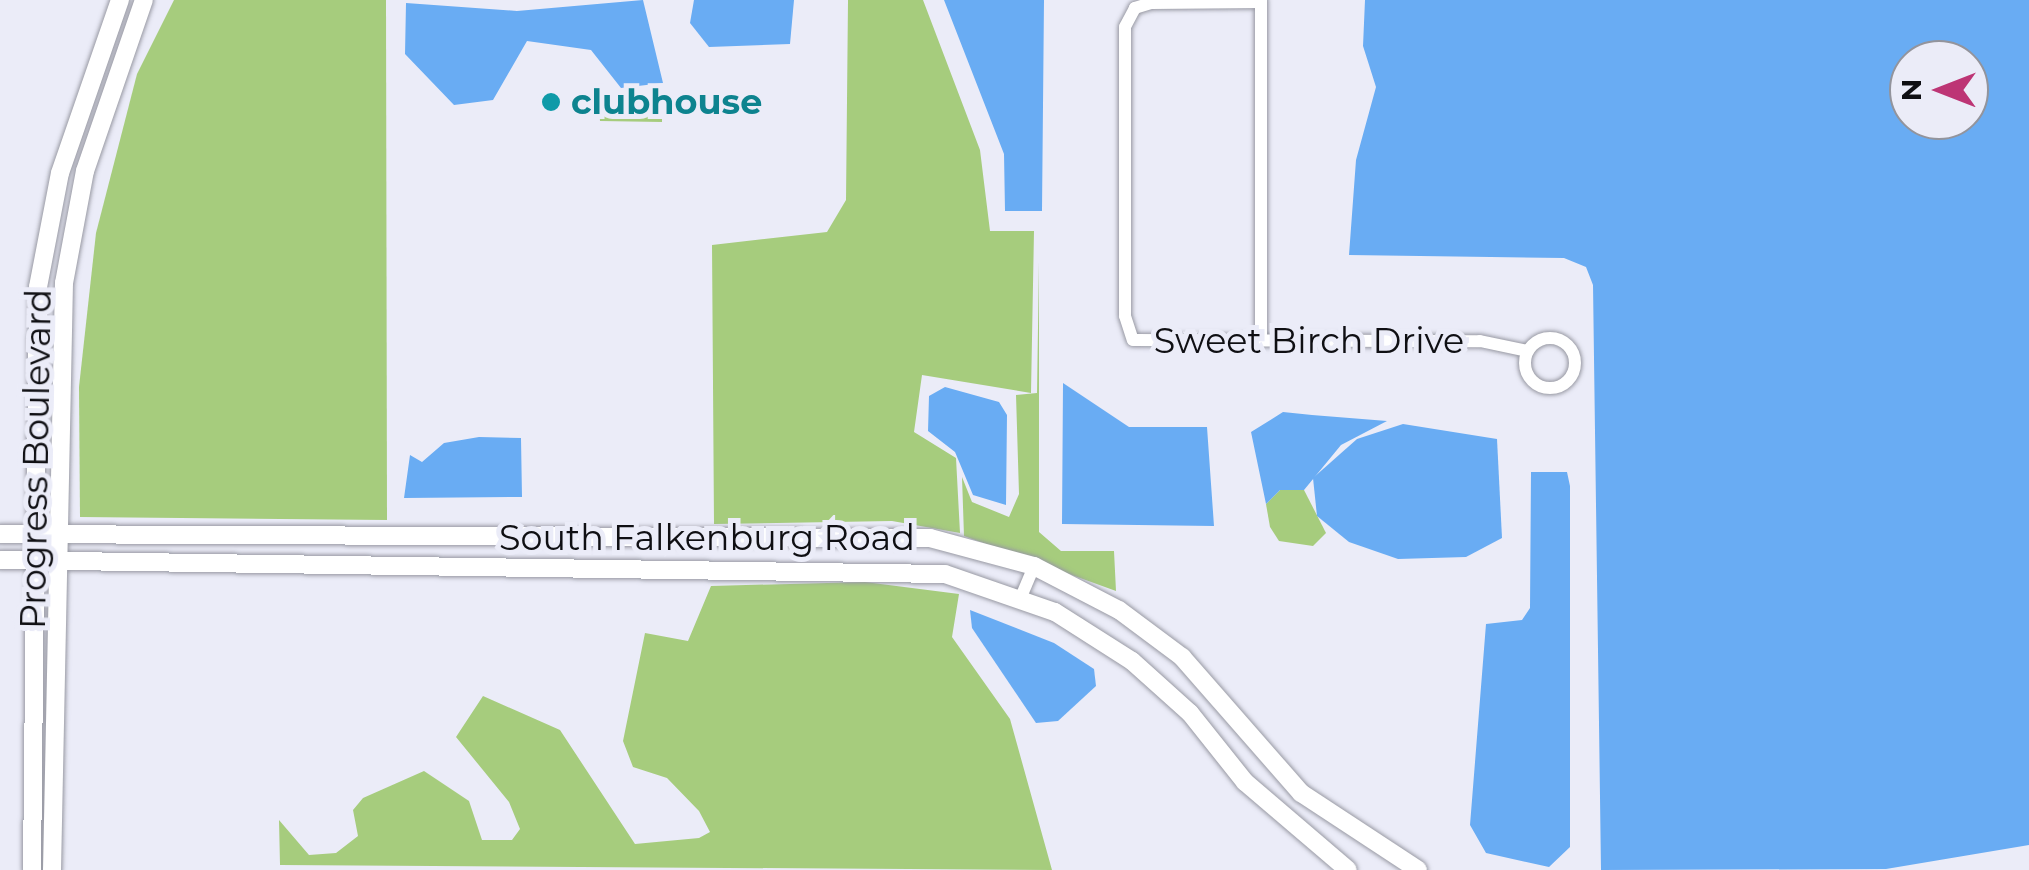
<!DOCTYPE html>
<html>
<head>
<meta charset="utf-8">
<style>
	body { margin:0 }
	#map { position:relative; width:2029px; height:870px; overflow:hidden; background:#ebecf8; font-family:Montserrat,sans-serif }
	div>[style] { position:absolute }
	.green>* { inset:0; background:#a6cc7d }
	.water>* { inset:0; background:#69acf3 }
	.roads { filter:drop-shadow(0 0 2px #9899a3) drop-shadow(0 0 2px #9899a3) }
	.street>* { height:12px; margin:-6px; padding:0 6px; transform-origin:6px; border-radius:6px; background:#fff }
	.street>.ring { margin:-6px; padding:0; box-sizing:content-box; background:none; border:12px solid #fff; border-radius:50% }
	.secondary>* { height:18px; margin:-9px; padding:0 9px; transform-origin:9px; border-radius:9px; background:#fff }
	.dots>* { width:28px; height:28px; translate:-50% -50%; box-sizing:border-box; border:5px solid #ebecf8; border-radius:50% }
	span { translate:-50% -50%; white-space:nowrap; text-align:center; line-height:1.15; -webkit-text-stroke:10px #ebecf8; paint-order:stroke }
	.culture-label { font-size:35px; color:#0d838f; font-weight:700 }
	.left { translate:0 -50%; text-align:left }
	.street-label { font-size:35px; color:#0f0f13 }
	.north { position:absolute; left:1889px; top:40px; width:100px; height:100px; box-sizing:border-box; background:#ebecf8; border:2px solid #93949c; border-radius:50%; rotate:270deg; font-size:28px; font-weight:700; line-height:40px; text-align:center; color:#0f0f13 }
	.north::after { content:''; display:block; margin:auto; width:35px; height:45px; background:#bd3575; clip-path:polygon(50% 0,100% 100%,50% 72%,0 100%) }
</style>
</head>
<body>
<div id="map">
	<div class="green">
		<div style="clip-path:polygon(174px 0,386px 0,387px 520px,80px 517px,79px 387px,96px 233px,137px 74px)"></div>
		<div style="clip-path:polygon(848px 0,923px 0,980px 150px,990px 231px,1034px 231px,1031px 393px,922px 375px,914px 432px,956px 458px,960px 533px,892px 521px,714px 524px,712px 245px,827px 232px,846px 200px)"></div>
		<div style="clip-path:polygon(599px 102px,662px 103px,662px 122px,600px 121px)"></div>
		<div style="clip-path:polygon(1039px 261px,1039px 532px,1061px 551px,1114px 551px,1116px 591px,964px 536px,962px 477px,972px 502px,1009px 517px,1019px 494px,1016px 395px,1037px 393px)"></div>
		<div style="clip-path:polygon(1280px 490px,1304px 490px,1326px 533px,1313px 546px,1279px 541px,1270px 527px,1266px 504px)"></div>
		<div style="clip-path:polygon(865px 582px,959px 594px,952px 637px,1010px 719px,1052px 870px,280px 865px,279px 820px,309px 855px,336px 853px,358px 836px,353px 810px,363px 798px,424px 771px,469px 801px,482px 840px,512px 840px,520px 829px,509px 802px,456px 737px,483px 696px,560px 730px,635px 844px,699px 838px,710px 832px,699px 811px,667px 778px,633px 767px,623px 741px,645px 633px,688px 641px,711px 586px)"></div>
	</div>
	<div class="water">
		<div style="clip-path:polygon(643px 0,663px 83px,621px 88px,591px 50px,527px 41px,493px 100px,454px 105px,405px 54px,406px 3px,517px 11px)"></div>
		<div style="clip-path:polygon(694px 0,794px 0,790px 44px,709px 47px,690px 23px)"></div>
		<div style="clip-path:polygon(944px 0,1044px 0,1042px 211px,1005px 211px,1004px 154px)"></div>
		<div style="clip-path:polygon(evenodd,1365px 0,2029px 0,2029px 845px,1886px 869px,1601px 870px,1593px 285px,1586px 267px,1564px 258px,1349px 255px,1356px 160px,1376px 87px,1363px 46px,1365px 0,1909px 60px,1969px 60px,1969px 120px,1909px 120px,1909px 60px)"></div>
		<div style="clip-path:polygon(1063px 383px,1129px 427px,1207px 427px,1214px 526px,1062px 524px)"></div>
		<div style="clip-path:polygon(945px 387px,999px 402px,1007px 415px,1006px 505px,973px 495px,955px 452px,928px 431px,929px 396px)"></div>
		<div style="clip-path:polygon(1283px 412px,1312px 415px,1387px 421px,1341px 445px,1304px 490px,1280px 490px,1266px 504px,1251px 432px)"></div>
		<div style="clip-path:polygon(1403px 424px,1497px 439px,1502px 538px,1466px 557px,1398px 559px,1349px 542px,1317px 516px,1313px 478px,1357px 439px)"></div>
		<div style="clip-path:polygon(479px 437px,521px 438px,522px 497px,404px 498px,410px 455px,422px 462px,444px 443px)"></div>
		<div style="clip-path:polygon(1531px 472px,1567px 472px,1570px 486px,1570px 847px,1549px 867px,1486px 853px,1470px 825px,1486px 624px,1522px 620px,1530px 608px)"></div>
		<div style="clip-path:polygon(970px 610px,1054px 643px,1094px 669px,1096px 686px,1058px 721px,1036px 723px,972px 628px)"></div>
	</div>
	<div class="roads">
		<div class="street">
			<div style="left:1261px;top:0;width:341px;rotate:90deg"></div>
			<div style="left:1261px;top:2px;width:110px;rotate:179.5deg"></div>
			<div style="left:1151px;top:3px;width:17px;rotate:163deg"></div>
			<div style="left:1135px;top:8px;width:21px;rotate:118deg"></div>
			<div style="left:1125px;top:27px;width:289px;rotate:90deg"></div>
			<div style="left:1125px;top:316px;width:25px;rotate:72deg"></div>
			<div style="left:1133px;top:340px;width:347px;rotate:0.2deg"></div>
			<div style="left:1480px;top:341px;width:48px;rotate:12deg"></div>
			<div class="ring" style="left:1525px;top:338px;width:38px;height:38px"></div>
			<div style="left:1021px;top:597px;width:34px;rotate:-67deg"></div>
		</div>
		<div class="secondary">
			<div style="left:0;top:534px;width:930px;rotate:0.25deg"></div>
			<div style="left:930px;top:538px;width:108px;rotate:15.1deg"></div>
			<div style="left:1034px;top:566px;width:96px;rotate:27.4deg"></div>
			<div style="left:1119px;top:610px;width:79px;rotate:36.7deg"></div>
			<div style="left:1182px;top:657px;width:181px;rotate:48.8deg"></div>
			<div style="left:1301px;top:793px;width:140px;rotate:33.3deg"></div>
			<div style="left:0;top:560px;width:945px;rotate:0.85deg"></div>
			<div style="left:945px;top:574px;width:116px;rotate:19.1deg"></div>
			<div style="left:1055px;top:612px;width:91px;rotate:32.5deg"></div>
			<div style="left:1132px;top:661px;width:78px;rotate:41.9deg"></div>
			<div style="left:1190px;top:713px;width:88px;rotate:51.4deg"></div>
			<div style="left:1245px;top:782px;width:135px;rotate:40.5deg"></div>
			<div style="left:32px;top:870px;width:583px;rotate:-89.41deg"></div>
			<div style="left:38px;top:287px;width:116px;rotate:-79.1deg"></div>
			<div style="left:60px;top:173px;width:183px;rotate:-70.9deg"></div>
			<div style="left:52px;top:870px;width:587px;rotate:-88.83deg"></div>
			<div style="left:64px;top:283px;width:114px;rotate:-79.4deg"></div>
			<div style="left:85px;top:171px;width:181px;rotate:-71deg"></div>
		</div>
	</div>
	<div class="dots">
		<div style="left:551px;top:102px;background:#0f9aa8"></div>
	</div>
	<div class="culture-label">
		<span class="left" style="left:571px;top:102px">clubhouse</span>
	</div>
	<div class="street-label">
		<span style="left:1309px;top:341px">Sweet Birch Drive</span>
		<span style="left:36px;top:459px;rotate:-89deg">Progress Boulevard</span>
		<span style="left:707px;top:538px">South Falkenburg Road</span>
	</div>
	<div class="north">N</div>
</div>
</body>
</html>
